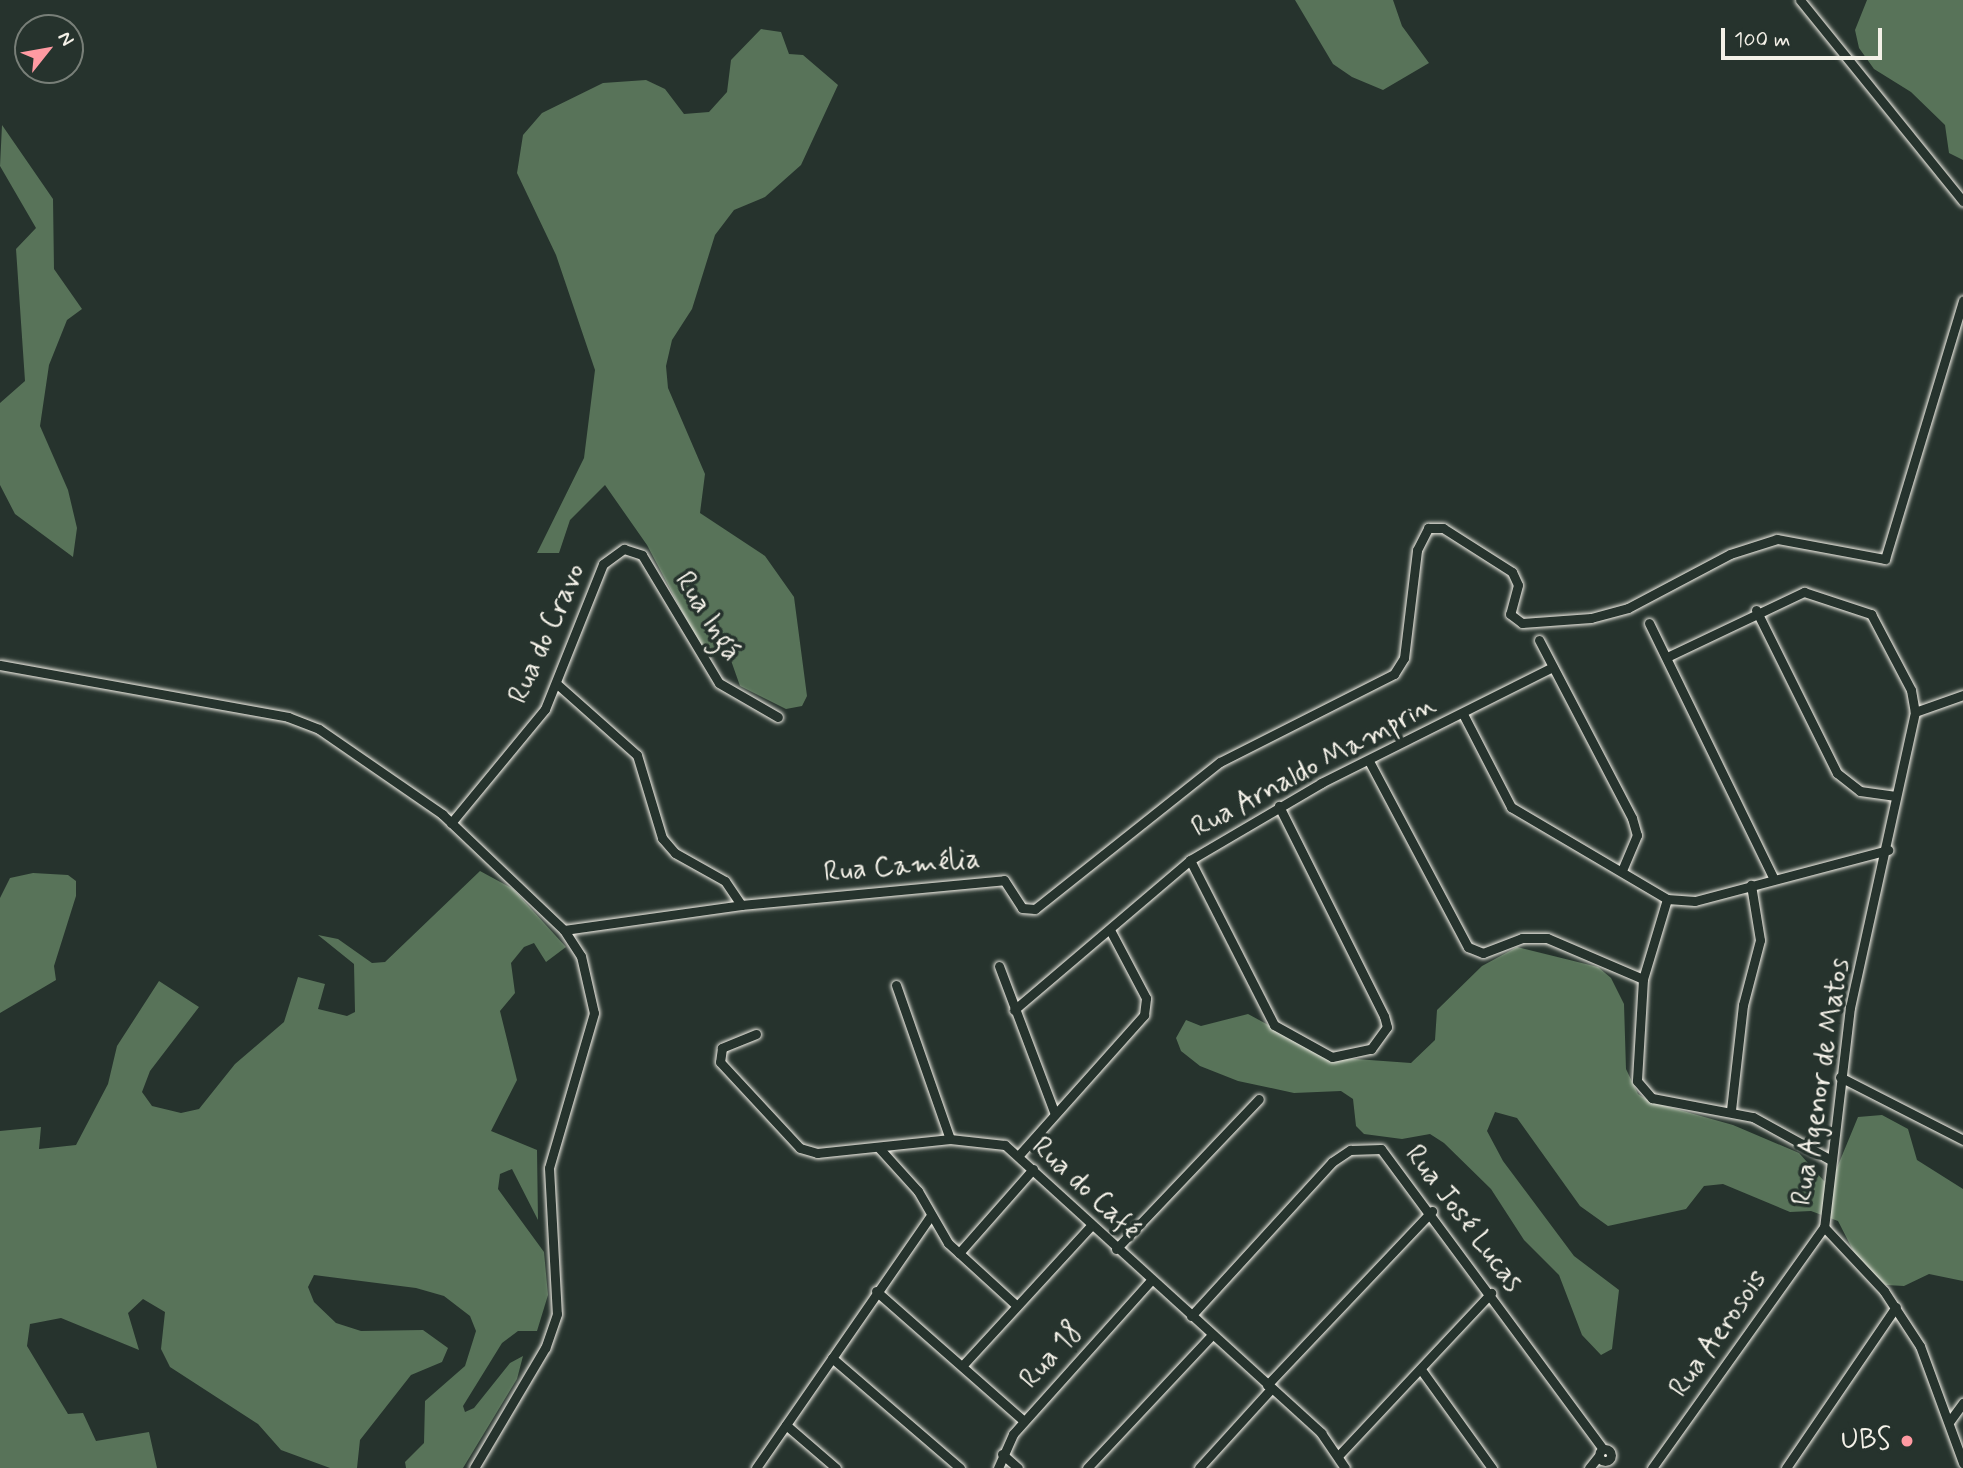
<!DOCTYPE html>
<html>
<head>
<meta charset="utf-8">
<style>
	body { margin:0 }
	#map { position:relative; width:1963px; height:1468px; overflow:hidden; background:#26332d; font-family:Mynerve,sans-serif }
	div>[style] { position:absolute }
	.green>* { inset:0; background:#587359 }
	.roads { filter:drop-shadow(0 0 2px #f4f1e8) drop-shadow(0 0 2px #f4f1e8) }
	.minor>* { height:9px; margin:-4.5px; padding:0 4.5px; transform-origin:4.5px; border-radius:4.5px; background:#26332d }
	.minor>.ring { margin:-4.5px; padding:0; box-sizing:content-box; background:none; border:9px solid #26332d; border-radius:50% }
	.dots>* { width:19px; height:19px; translate:-50% -50%; box-sizing:border-box; border:4px solid #26332d; border-radius:50% }
	span { translate:-50% -50%; white-space:nowrap; text-align:center; line-height:1.15; -webkit-text-stroke:7px #26332d; paint-order:stroke }
	.street-label { font-size:28px; color:#f4f1e8 }
	.poi-label { font-size:28px; color:#f4f1e8 }
	.right { translate:-100% -50%; text-align:right }
	.north { position:absolute; left:14px; top:14px; width:70px; height:70px; box-sizing:border-box; background:#26332d; border:2px solid #787f78; border-radius:50%; rotate:59deg; font-size:19px; font-weight:700; line-height:28px; text-align:center; color:#f4f1e8 }
	.north::after { content:''; display:block; margin:auto; width:24px; height:32px; background:#ff9aa2; clip-path:polygon(50% 0,100% 100%,50% 72%,0 100%) }
	.scale { position:absolute; left:1721px; top:28px; width:161px; height:32px; box-sizing:border-box; border:4px solid #f4f1e8; border-top:0; padding-left:9px; font-size:21px; line-height:24px; white-space:nowrap; color:#f4f1e8; -webkit-text-stroke:5px #26332d; paint-order:stroke }
</style>
</head>
<body>
<div id="map">
	<div class="green">
		<div style="clip-path:polygon(1295px 0,1393px 0,1402px 26px,1429px 63px,1383px 90px,1352px 77px,1333px 64px)"></div>
		<div style="clip-path:polygon(1867px 0,1963px 0,1963px 160px,1949px 153px,1945px 125px,1911px 92px,1874px 69px,1859px 48px,1855px 30px)"></div>
		<div style="clip-path:polygon(761px 29px,781px 32px,789px 54px,803px 55px,838px 85px,801px 165px,765px 197px,734px 210px,715px 235px,692px 309px,672px 340px,666px 366px,668px 388px,705px 474px,700px 513px,765px 556px,794px 597px,807px 696px,802px 706px,786px 709px,740px 686px,721px 632px,713px 654px,703px 651px,647px 545px,605px 485px,570px 520px,559px 553px,537px 553px,584px 458px,595px 370px,556px 255px,517px 173px,523px 135px,542px 113px,603px 83px,646px 80px,665px 89px,684px 114px,709px 112px,727px 92px,731px 60px)"></div>
		<div style="clip-path:polygon(2px 125px,53px 199px,54px 269px,82px 309px,67px 320px,49px 365px,40px 426px,68px 490px,77px 528px,73px 557px,15px 514px,0 485px,0 403px,25px 381px,16px 249px,36px 228px,0 166px)"></div>
		<div style="clip-path:polygon(480px 871px,513px 889px,566px 947px,546px 962px,534px 943px,524px 947px,511px 963px,515px 993px,500px 1011px,517px 1080px,491px 1131px,537px 1150px,538px 1220px,512px 1169px,500px 1174px,498px 1189px,544px 1252px,548px 1295px,537px 1331px,518px 1331px,502px 1343px,463px 1406px,465px 1412px,474px 1408px,510px 1363px,523px 1356px,517px 1379px,463px 1468px,406px 1468px,405px 1462px,424px 1443px,425px 1401px,465px 1366px,476px 1331px,470px 1316px,444px 1296px,416px 1288px,314px 1275px,308px 1287px,314px 1302px,336px 1323px,361px 1331px,423px 1330px,448px 1348px,442px 1362px,411px 1375px,360px 1440px,357px 1468px,330px 1468px,281px 1450px,258px 1424px,170px 1367px,161px 1349px,165px 1312px,143px 1299px,128px 1313px,139px 1350px,61px 1318px,30px 1324px,27px 1346px,68px 1414px,83px 1413px,96px 1441px,149px 1432px,157px 1468px,0 1468px,0 1131px,41px 1127px,39px 1149px,76px 1145px,108px 1084px,117px 1046px,159px 981px,199px 1007px,150px 1071px,142px 1092px,152px 1106px,181px 1113px,199px 1109px,235px 1064px,284px 1022px,298px 977px,325px 984px,318px 1009px,347px 1016px,355px 1012px,354px 964px,318px 935px,338px 939px,372px 963px,385px 962px)"></div>
		<div style="clip-path:polygon(33px 873px,68px 875px,76px 881px,76px 896px,54px 966px,56px 980px,0 1013px,0 898px,10px 878px)"></div>
		<div style="clip-path:polygon(1517px 947px,1598px 967px,1611px 978px,1624px 1004px,1626px 1069px,1638px 1094px,1651px 1102px,1733px 1125px,1799px 1153px,1824px 1181px,1834px 1175px,1858px 1117px,1882px 1115px,1908px 1129px,1917px 1160px,1963px 1189px,1963px 1281px,1929px 1274px,1904px 1286px,1886px 1285px,1859px 1262px,1838px 1221px,1811px 1211px,1790px 1212px,1723px 1184px,1704px 1186px,1686px 1209px,1608px 1226px,1580px 1206px,1517px 1118px,1495px 1112px,1487px 1131px,1503px 1161px,1574px 1256px,1619px 1290px,1612px 1349px,1601px 1355px,1582px 1335px,1559px 1275px,1524px 1240px,1491px 1189px,1444px 1143px,1430px 1134px,1402px 1139px,1364px 1134px,1356px 1126px,1353px 1099px,1341px 1091px,1294px 1093px,1238px 1081px,1200px 1066px,1181px 1051px,1176px 1038px,1186px 1020px,1201px 1026px,1248px 1014px,1328px 1057px,1411px 1063px,1435px 1040px,1437px 1010px,1482px 966px)"></div>
	</div>
	<div class="roads">
		<div class="minor">
			<div style="left:1800px;top:0;width:259px;rotate:51deg"></div>
			<div style="left:1756px;top:610px;width:182px;rotate:63.6deg"></div>
			<div style="left:1837px;top:773px;width:29px;rotate:38deg"></div>
			<div style="left:1860px;top:791px;width:36px;rotate:8deg"></div>
			<div style="left:1649px;top:623px;width:283px;rotate:64deg"></div>
			<div style="left:1539px;top:640px;width:201px;rotate:62.4deg"></div>
			<div style="left:1632px;top:818px;width:18px;rotate:74deg"></div>
			<div style="left:1637px;top:835px;width:39px;rotate:113deg"></div>
			<div style="left:1667px;top:657px;width:152px;rotate:-25.4deg"></div>
			<div style="left:1804px;top:592px;width:71px;rotate:18.2deg"></div>
			<div style="left:1871px;top:614px;width:86px;rotate:62.2deg"></div>
			<div style="left:1911px;top:690px;width:22px;rotate:80deg"></div>
			<div style="left:1915px;top:712px;width:302px;rotate:102.4deg"></div>
			<div style="left:1850px;top:1007px;width:222px;rotate:96.7deg"></div>
			<div style="left:1824px;top:1227px;width:88px;rotate:46.8deg"></div>
			<div style="left:1884px;top:1291px;width:66px;rotate:56.8deg"></div>
			<div style="left:1920px;top:1346px;width:125px;rotate:69.8deg"></div>
			<div style="left:0;top:665px;width:293px;rotate:10.2deg"></div>
			<div style="left:288px;top:717px;width:33px;rotate:21deg"></div>
			<div style="left:319px;top:729px;width:150px;rotate:34.6deg"></div>
			<div style="left:442px;top:814px;width:168px;rotate:43.6deg"></div>
			<div style="left:564px;top:930px;width:31px;rotate:57deg"></div>
			<div style="left:581px;top:956px;width:58px;rotate:77.2deg"></div>
			<div style="left:594px;top:1013px;width:161px;rotate:106.2deg"></div>
			<div style="left:549px;top:1168px;width:146px;rotate:86.9deg"></div>
			<div style="left:557px;top:1314px;width:36px;rotate:109deg"></div>
			<div style="left:545px;top:1348px;width:139px;rotate:120.6deg"></div>
			<div style="left:557px;top:684px;width:107px;rotate:41.6deg"></div>
			<div style="left:637px;top:755px;width:87px;rotate:73.2deg"></div>
			<div style="left:662px;top:838px;width:20px;rotate:49deg"></div>
			<div style="left:675px;top:853px;width:57px;rotate:29.2deg"></div>
			<div style="left:725px;top:881px;width:29px;rotate:56deg"></div>
			<div style="left:1915px;top:712px;width:51px;rotate:-19.5deg"></div>
			<div style="left:1463px;top:714px;width:105px;rotate:62.7deg"></div>
			<div style="left:1511px;top:807px;width:181px;rotate:30.5deg"></div>
			<div style="left:1667px;top:899px;width:28px;rotate:4deg"></div>
			<div style="left:1695px;top:901px;width:200px;rotate:-14.8deg"></div>
			<div style="left:1369px;top:761px;width:211px;rotate:62deg"></div>
			<div style="left:1468px;top:947px;width:16px;rotate:22deg"></div>
			<div style="left:1483px;top:953px;width:42px;rotate:-21deg"></div>
			<div style="left:1522px;top:938px;width:25px"></div>
			<div style="left:1547px;top:938px;width:104px;rotate:23.1deg"></div>
			<div style="left:451px;top:823px;width:148px;rotate:-50.5deg"></div>
			<div style="left:545px;top:709px;width:156px;rotate:-68.2deg"></div>
			<div style="left:603px;top:564px;width:26px;rotate:-36deg"></div>
			<div style="left:624px;top:549px;width:19px;rotate:18deg"></div>
			<div style="left:642px;top:555px;width:149px;rotate:59deg"></div>
			<div style="left:719px;top:683px;width:68px;rotate:30deg"></div>
			<div style="left:1190px;top:860px;width:185px;rotate:63deg"></div>
			<div style="left:1274px;top:1025px;width:66px;rotate:28.9deg"></div>
			<div style="left:1332px;top:1057px;width:40px;rotate:-12deg"></div>
			<div style="left:1371px;top:1049px;width:27px;rotate:-54deg"></div>
			<div style="left:1387px;top:1027px;width:11px;rotate:-105deg"></div>
			<div style="left:1384px;top:1016px;width:235px;rotate:-116.6deg"></div>
			<div style="left:1667px;top:899px;width:84px;rotate:106.7deg"></div>
			<div style="left:1643px;top:979px;width:102px;rotate:93.4deg"></div>
			<div style="left:1637px;top:1081px;width:23px;rotate:49deg"></div>
			<div style="left:1652px;top:1098px;width:103px;rotate:10.7deg"></div>
			<div style="left:1753px;top:1117px;width:87px;rotate:28.9deg"></div>
			<div style="left:564px;top:930px;width:179px;rotate:-8deg"></div>
			<div style="left:741px;top:905px;width:264px;rotate:-5.4deg"></div>
			<div style="left:1004px;top:880px;width:33px;rotate:57deg"></div>
			<div style="left:1022px;top:908px;width:13px;rotate:4deg"></div>
			<div style="left:1035px;top:909px;width:236px;rotate:-38.5deg"></div>
			<div style="left:1220px;top:762px;width:195px;rotate:-26.8deg"></div>
			<div style="left:1394px;top:674px;width:19px;rotate:-58deg"></div>
			<div style="left:1404px;top:658px;width:109px;rotate:-83.1deg"></div>
			<div style="left:1417px;top:550px;width:25px;rotate:-63deg"></div>
			<div style="left:1428px;top:528px;width:15px"></div>
			<div style="left:1443px;top:528px;width:82px;rotate:32.5deg"></div>
			<div style="left:1512px;top:572px;width:14px;rotate:65deg"></div>
			<div style="left:1518px;top:585px;width:30px;rotate:105deg"></div>
			<div style="left:1510px;top:614px;width:15px;rotate:37deg"></div>
			<div style="left:1522px;top:623px;width:69px;rotate:-4.1deg"></div>
			<div style="left:1591px;top:618px;width:38px;rotate:-15deg"></div>
			<div style="left:1628px;top:608px;width:115px;rotate:-27.9deg"></div>
			<div style="left:1730px;top:554px;width:49px;rotate:-17.7deg"></div>
			<div style="left:1777px;top:539px;width:110px;rotate:10.5deg"></div>
			<div style="left:1885px;top:559px;width:270px;rotate:-73.2deg"></div>
			<div style="left:999px;top:966px;width:158px;rotate:69.3deg"></div>
			<div style="left:896px;top:985px;width:163px;rotate:70.7deg"></div>
			<div style="left:1014px;top:1010px;width:231px;rotate:-40.4deg"></div>
			<div style="left:1190px;top:860px;width:152px;rotate:-30.4deg"></div>
			<div style="left:1321px;top:783px;width:259px;rotate:-26.6deg"></div>
			<div style="left:756px;top:1034px;width:37px;rotate:158deg"></div>
			<div style="left:722px;top:1048px;width:14px;rotate:98deg"></div>
			<div style="left:720px;top:1062px;width:117px;rotate:47.1deg"></div>
			<div style="left:800px;top:1148px;width:18px;rotate:16deg"></div>
			<div style="left:817px;top:1153px;width:134px;rotate:-6deg"></div>
			<div style="left:950px;top:1139px;width:55px;rotate:6.2deg"></div>
			<div style="left:1005px;top:1145px;width:428px;rotate:42.3deg"></div>
			<div style="left:1321px;top:1433px;width:42px;rotate:55.6deg"></div>
			<div style="left:1840px;top:1077px;width:138px;rotate:27.1deg"></div>
			<div style="left:1731px;top:1110px;width:106px;rotate:-83.5deg"></div>
			<div style="left:1743px;top:1005px;width:67px;rotate:-75.3deg"></div>
			<div style="left:1760px;top:940px;width:56px;rotate:-99.3deg"></div>
			<div style="left:879px;top:1148px;width:58px;rotate:47.8deg"></div>
			<div style="left:918px;top:1191px;width:60px;rotate:60deg"></div>
			<div style="left:948px;top:1243px;width:92px;rotate:42.4deg"></div>
			<div style="left:1019px;top:1155px;width:188px;rotate:-48.2deg"></div>
			<div style="left:1144px;top:1015px;width:17px;rotate:-83deg"></div>
			<div style="left:1146px;top:998px;width:77px;rotate:-117.9deg"></div>
			<div style="left:1116px;top:1249px;width:207px;rotate:-46.4deg"></div>
			<div style="left:959px;top:1253px;width:112px;rotate:-48.6deg"></div>
			<div style="left:876px;top:1291px;width:197px;rotate:41.3deg"></div>
			<div style="left:1191px;top:1316px;width:209px;rotate:-47.5deg"></div>
			<div style="left:1332px;top:1162px;width:22px;rotate:-34deg"></div>
			<div style="left:1350px;top:1150px;width:31px;rotate:-2deg"></div>
			<div style="left:1381px;top:1149px;width:373px;rotate:53.5deg"></div>
			<div style="left:832px;top:1358px;width:169px;rotate:40.7deg"></div>
			<div style="left:962px;top:1366px;width:189px;rotate:-47.4deg"></div>
			<div style="left:1422px;top:1371px;width:120px;rotate:54.2deg"></div>
			<div style="left:1267px;top:1385px;width:240px;rotate:-46.5deg"></div>
			<div style="left:1949px;top:1422px;width:24px;rotate:-54deg"></div>
			<div style="left:786px;top:1425px;width:66px;rotate:40.7deg"></div>
			<div class="ring" style="left:1599px;top:1449px;width:3px;height:3px"></div>
			<div style="left:1002px;top:1454px;width:21px;rotate:41deg"></div>
			<div style="left:1338px;top:1456px;width:224px;rotate:-46.8deg"></div>
			<div style="left:756px;top:1468px;width:305px;rotate:-55.3deg"></div>
			<div style="left:998px;top:1468px;width:37px;rotate:-66deg"></div>
			<div style="left:1013px;top:1434px;width:207px;rotate:-48.1deg"></div>
			<div style="left:1087px;top:1468px;width:183px;rotate:-46.8deg"></div>
			<div style="left:1199px;top:1468px;width:107px;rotate:-47.7deg"></div>
			<div style="left:1589px;top:1468px;width:14px;rotate:-51deg"></div>
			<div style="left:1652px;top:1468px;width:296px;rotate:-54.5deg"></div>
			<div style="left:1786px;top:1468px;width:195px;rotate:-55.7deg"></div>
		</div>
	</div>
	<div class="dots">
		<div style="left:1907px;top:1441px;background:#ff9aa2"></div>
	</div>
	<div class="street-label">
		<span style="left:707px;top:617px;rotate:58deg">Rua Ingá</span>
		<span style="left:548px;top:634px;rotate:-66deg">Rua do Cravo</span>
		<span style="left:1314px;top:767px;rotate:-28deg">Rua Arnaldo Mamprin</span>
		<span style="left:902px;top:867px;rotate:-5deg">Rua Camélia</span>
		<span style="left:1822px;top:1082px;rotate:-81deg">Rua Agenor de Matos</span>
		<span style="left:1085px;top:1189px;rotate:43deg">Rua do Café</span>
		<span style="left:1463px;top:1219px;rotate:53deg">Rua José Lucas</span>
		<span style="left:1719px;top:1334px;rotate:-55deg">Rua Aerosois</span>
		<span style="left:1052px;top:1356px;rotate:-48deg">Rua 18</span>
	</div>
	<div class="poi-label">
		<span class="right" style="left:1891px;top:1441px">UBS</span>
	</div>
	<div class="north">N</div>
	<div class="scale">100 m</div>
</div>
</body>
</html>
